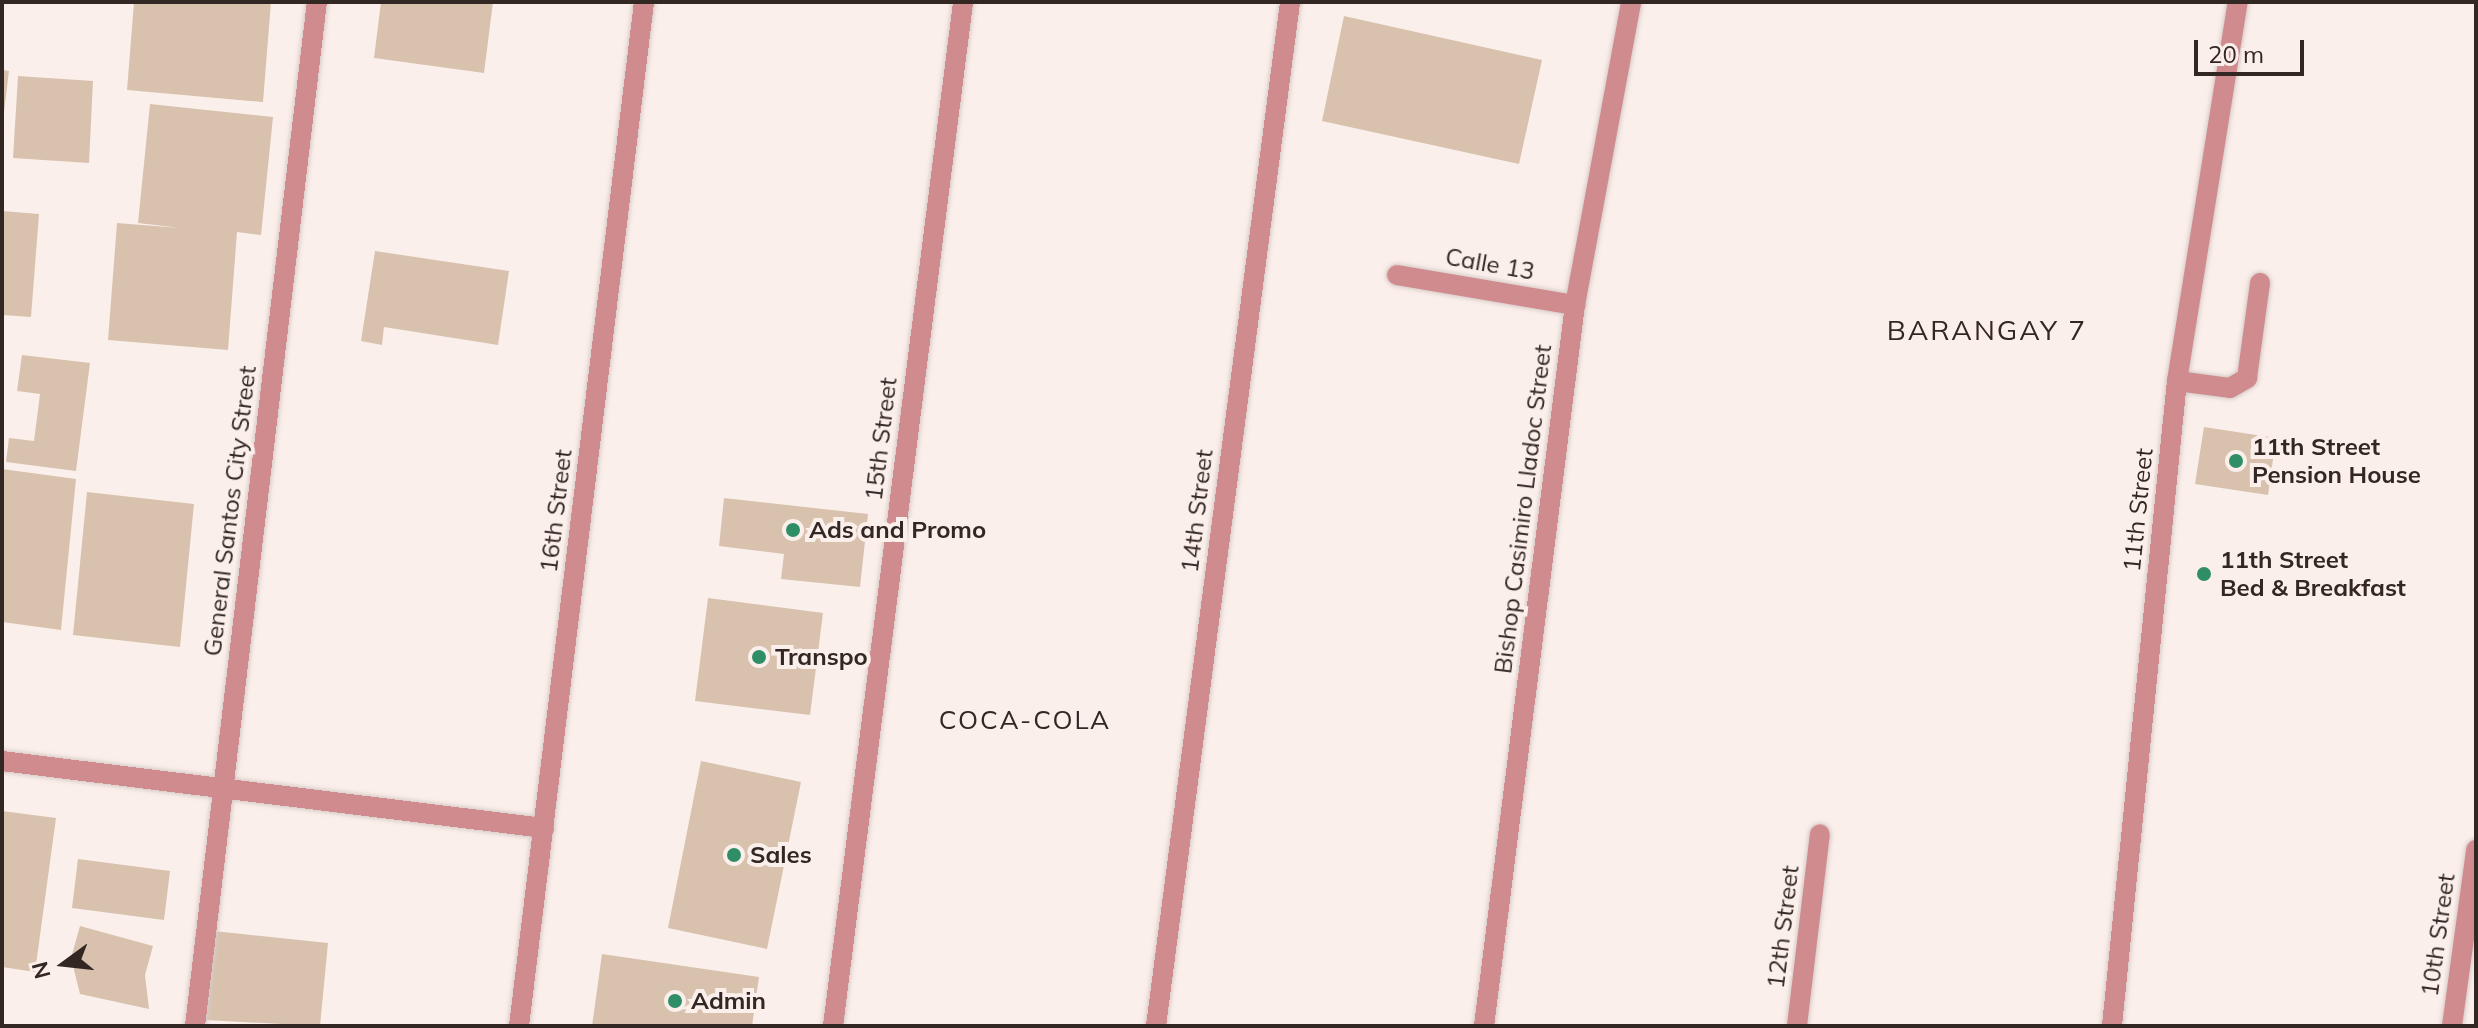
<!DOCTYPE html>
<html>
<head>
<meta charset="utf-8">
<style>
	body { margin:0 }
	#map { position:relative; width:2478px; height:1028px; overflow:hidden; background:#fbefeb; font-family:Mulish,sans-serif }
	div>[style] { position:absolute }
	.building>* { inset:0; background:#d8c2ae }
	.roads { filter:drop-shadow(0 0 2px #d7cbc7) drop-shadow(0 0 2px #d7cbc7) }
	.service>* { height:20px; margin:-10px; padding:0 10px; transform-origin:10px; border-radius:10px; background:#d08b8f }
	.minor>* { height:20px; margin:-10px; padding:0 10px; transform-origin:10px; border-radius:10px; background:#d08b8f }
	.tertiary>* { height:20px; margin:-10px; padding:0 10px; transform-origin:10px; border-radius:10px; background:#d08b8f }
	.dots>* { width:22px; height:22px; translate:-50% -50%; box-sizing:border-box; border:4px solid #fbefeb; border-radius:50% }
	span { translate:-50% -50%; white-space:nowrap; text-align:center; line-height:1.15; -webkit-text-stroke:8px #fbefeb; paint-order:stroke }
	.street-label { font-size:24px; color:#332724 }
	.poi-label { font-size:24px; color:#332724; font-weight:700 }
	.left { translate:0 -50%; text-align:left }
	.neighbourhood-label { font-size:26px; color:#332724; letter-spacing:2px }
	.quarter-label { font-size:28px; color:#332724; letter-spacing:2px }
	.frame { position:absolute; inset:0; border:4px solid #332724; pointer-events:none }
	.north { position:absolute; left:24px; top:924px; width:80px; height:80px; -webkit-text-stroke:6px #fbefeb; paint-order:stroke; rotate:255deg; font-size:22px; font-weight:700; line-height:32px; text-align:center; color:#332724 }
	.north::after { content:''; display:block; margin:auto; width:28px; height:36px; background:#332724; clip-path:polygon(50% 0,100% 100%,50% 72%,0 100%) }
	.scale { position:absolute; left:2194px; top:40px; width:110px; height:36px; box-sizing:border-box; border:4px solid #332724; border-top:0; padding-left:10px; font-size:24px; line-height:28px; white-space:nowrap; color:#332724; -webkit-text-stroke:6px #fbefeb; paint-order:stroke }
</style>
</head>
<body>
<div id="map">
	<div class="building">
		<div style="clip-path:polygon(134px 2px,271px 2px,263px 102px,127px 90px)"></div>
		<div style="clip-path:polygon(381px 2px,493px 2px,484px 73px,374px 58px)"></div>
		<div style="clip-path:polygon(1344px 16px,1542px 60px,1519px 164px,1322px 121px)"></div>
		<div style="clip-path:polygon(2px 70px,9px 71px,4px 112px,2px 112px)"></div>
		<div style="clip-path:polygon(18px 76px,93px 81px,89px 163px,13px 158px)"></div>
		<div style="clip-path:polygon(150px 104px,273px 117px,261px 235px,237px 232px,228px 350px,108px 340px,117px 223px,180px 228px,138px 223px)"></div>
		<div style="clip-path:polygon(2px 211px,39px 214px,31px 317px,2px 315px)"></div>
		<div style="clip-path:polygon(375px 251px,509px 271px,498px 345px,384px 327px,382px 345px,361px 341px)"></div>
		<div style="clip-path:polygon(22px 355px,90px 363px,76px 471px,6px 462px,9px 438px,34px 441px,40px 394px,17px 391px)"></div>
		<div style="clip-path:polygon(2204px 427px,2276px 438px,2268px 495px,2195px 484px)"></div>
		<div style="clip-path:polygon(2px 469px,76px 479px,61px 630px,2px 622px)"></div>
		<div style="clip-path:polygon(87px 492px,194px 504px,180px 647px,73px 635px)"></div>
		<div style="clip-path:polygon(724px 498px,868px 514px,860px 587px,781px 579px,784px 554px,719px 546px)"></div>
		<div style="clip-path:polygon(708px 598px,823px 613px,810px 715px,695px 701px)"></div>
		<div style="clip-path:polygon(701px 761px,801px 782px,767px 949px,668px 928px)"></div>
		<div style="clip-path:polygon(2px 811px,56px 818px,35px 972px,2px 967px)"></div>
		<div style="clip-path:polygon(78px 859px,170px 871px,164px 920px,72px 908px)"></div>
		<div style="clip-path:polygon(80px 926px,153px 946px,145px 975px,149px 1009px,80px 994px,71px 958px)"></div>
		<div style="clip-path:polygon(214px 931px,328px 943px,320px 1026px,205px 1020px)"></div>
		<div style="clip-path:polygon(602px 954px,759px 977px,752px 1026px,592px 1026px)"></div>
	</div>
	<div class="roads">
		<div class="service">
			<div style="left:1397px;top:275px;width:181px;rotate:9.6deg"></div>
			<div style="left:2177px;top:381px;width:53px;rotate:7.5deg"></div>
			<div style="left:2230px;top:388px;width:20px;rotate:-30deg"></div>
			<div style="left:2247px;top:378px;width:96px;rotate:-82.2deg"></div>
		</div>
		<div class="minor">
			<div style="left:2px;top:761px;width:546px;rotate:7.05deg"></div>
			<div style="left:195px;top:1026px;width:1031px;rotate:-83.21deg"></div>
			<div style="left:519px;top:1026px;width:1032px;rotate:-83.04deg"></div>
			<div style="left:833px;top:1026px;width:1032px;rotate:-82.76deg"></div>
			<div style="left:1156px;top:1026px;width:1033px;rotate:-82.54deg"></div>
			<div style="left:1797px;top:1026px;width:193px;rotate:-83.2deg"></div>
			<div style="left:2112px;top:1026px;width:648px;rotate:-84.25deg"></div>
			<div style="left:2177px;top:381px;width:384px;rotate:-80.9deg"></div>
			<div style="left:2452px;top:1026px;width:178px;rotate:-82.2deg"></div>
		</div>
		<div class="tertiary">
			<div style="left:1484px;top:1026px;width:727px;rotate:-82.81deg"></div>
			<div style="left:1575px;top:305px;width:308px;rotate:-79.5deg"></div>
		</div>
	</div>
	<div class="dots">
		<div style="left:2236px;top:461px;background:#308e66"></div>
		<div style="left:793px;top:530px;background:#308e66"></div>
		<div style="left:2204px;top:574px;background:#308e66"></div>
		<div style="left:759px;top:657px;background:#308e66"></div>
		<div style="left:734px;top:855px;background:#308e66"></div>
		<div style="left:675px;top:1001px;background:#308e66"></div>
	</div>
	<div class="street-label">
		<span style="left:1490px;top:264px;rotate:10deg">Calle 13</span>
		<span style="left:881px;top:439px;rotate:-83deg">15th Street</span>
		<span style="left:1523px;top:509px;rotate:-83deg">Bishop Casimiro Lladoc Street</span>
		<span style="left:2138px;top:510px;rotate:-84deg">11th Street</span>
		<span style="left:230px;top:511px;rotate:-83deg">General Santos City Street</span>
		<span style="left:556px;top:511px;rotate:-83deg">16th Street</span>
		<span style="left:1197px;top:511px;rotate:-83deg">14th Street</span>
		<span style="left:1783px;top:927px;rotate:-83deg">12th Street</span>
		<span style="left:2438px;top:935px;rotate:-82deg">10th Street</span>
	</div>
	<div class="poi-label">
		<span class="left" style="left:2252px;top:461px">11th Street<br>Pension House</span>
		<span class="left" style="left:809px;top:530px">Ads and Promo</span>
		<span class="left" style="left:2220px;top:574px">11th Street<br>Bed &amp; Breakfast</span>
		<span class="left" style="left:775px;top:657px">Transpo</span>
		<span class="left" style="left:750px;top:855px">Sales</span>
		<span class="left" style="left:691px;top:1001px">Admin</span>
	</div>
	<div class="neighbourhood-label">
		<span style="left:1025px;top:720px">COCA-COLA</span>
	</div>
	<div class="quarter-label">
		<span style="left:1987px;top:330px">BARANGAY 7</span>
	</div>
	<div class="frame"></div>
	<div class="north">N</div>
	<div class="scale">20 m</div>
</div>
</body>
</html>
